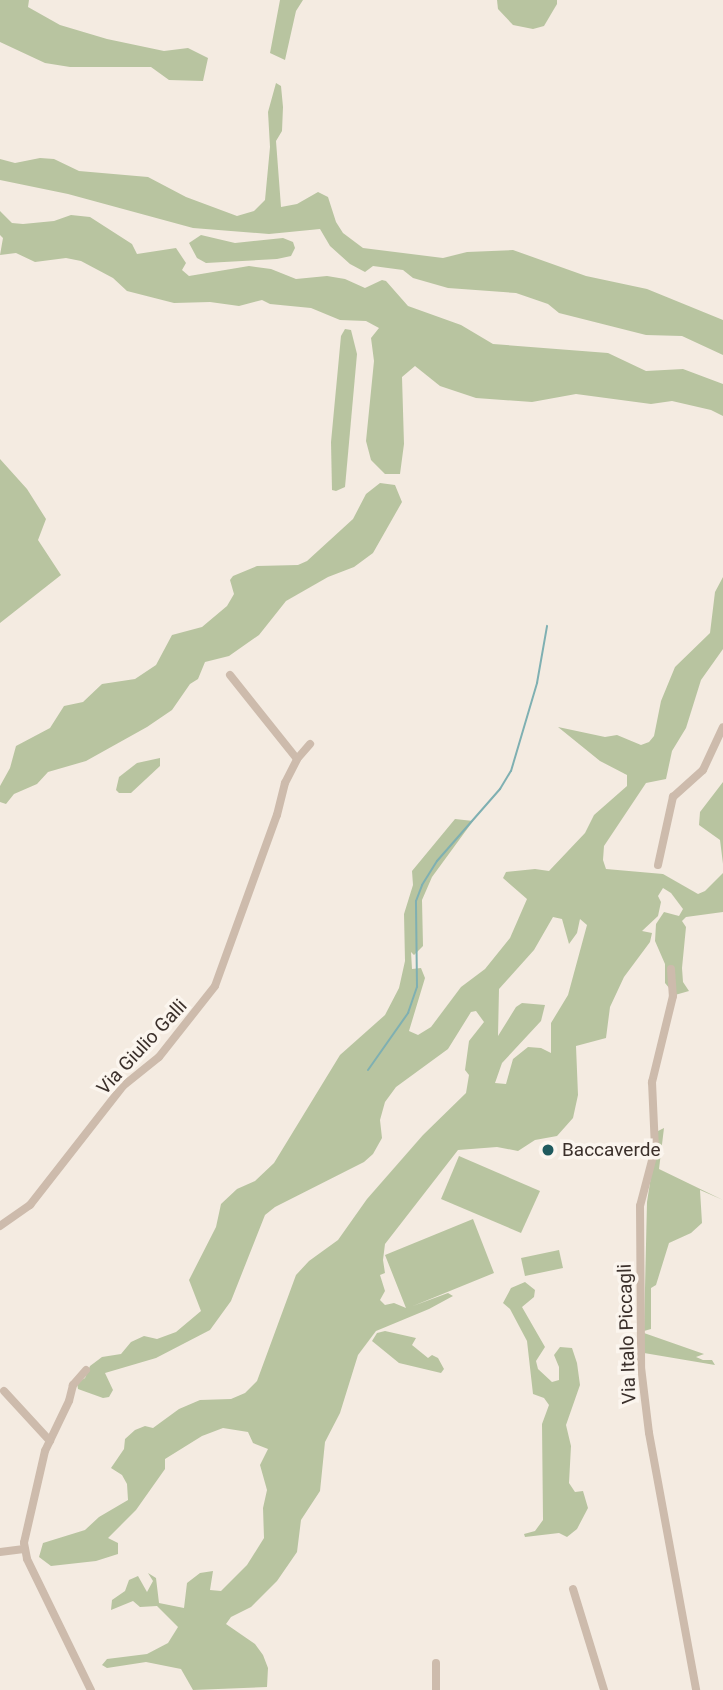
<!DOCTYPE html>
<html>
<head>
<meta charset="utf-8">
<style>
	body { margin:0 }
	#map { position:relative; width:723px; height:1690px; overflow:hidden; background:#f4ebe1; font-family:Roboto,sans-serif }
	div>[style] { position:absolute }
	.green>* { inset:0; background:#b8c4a0 }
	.stream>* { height:2px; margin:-1px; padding:0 1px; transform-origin:1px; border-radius:1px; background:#7fb0b2 }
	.minor>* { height:8px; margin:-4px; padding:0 4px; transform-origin:4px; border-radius:4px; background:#cdbbac }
	.dots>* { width:19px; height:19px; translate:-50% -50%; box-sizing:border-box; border:4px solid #fbf5ee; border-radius:50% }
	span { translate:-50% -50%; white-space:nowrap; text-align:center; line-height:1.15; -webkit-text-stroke:7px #fbf5ee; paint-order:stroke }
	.street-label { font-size:19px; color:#3b302b }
	.poi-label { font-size:19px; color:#3b302b }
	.left { translate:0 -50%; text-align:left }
</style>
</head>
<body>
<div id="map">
	<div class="green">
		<div style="clip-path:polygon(0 0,29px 0,28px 7px,60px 25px,107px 39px,164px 51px,188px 48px,208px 58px,203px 81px,169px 80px,151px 67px,70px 67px,45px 63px,0 42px)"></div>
		<div style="clip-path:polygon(280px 0,303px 0,296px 11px,285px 60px,270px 53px)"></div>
		<div style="clip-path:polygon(497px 0,557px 0,557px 4px,544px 26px,533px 29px,513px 25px,498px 9px)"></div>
		<div style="clip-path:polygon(276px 83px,281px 86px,283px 107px,282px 131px,276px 141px,281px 207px,297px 204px,318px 192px,328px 197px,336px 222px,343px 233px,363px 248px,443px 258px,467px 252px,513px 250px,586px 276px,647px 289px,723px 320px,723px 355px,682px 336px,646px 335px,559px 313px,548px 304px,516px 293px,448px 288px,413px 278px,403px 270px,373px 266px,365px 272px,350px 264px,330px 246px,320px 229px,269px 234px,193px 228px,68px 194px,0 180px,0 159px,15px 163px,40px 158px,54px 159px,79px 171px,148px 177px,186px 197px,237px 216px,254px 211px,265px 200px,270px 147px,268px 112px)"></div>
		<div style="clip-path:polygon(0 211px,12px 223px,23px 224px,54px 221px,71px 215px,90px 217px,132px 244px,137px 254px,176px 248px,186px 263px,182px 270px,189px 276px,249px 266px,271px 269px,296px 279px,327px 276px,345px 279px,365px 288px,382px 280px,386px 281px,408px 306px,461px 325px,493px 344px,608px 353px,646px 371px,683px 369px,723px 384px,723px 416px,711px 410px,672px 401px,651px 404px,576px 394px,532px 402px,476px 398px,440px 386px,415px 366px,402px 377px,404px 444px,400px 474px,385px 474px,371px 460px,366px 441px,374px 361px,371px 338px,379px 328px,366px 321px,340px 320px,311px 308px,270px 304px,262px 300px,239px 306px,210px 302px,174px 303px,127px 291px,113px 278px,81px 261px,66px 258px,35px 262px,16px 253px,0 255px,3px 238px,0 235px)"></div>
		<div style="clip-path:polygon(201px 235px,235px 243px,283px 238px,293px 242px,295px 248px,291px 256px,277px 259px,206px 263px,197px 258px,189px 243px)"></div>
		<div style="clip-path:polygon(345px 329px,351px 330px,357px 354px,345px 487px,336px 491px,332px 490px,331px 442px,341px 336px)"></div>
		<div style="clip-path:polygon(0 459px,27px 489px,46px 519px,38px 540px,61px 575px,0 623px)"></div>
		<div style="clip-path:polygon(380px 483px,395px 485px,402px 502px,373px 553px,354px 567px,328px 577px,286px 601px,259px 635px,229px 656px,205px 662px,198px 679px,190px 684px,172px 710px,147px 727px,86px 761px,48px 772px,37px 784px,14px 794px,6px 804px,0 802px,0 786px,10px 768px,16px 746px,50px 728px,64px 706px,83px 702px,102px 684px,135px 679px,156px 665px,172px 635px,202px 627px,227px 606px,234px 594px,230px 580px,233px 576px,257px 566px,298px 565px,307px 561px,353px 519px,366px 494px)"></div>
		<div style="clip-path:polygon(evenodd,723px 577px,723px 649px,701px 680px,686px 728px,672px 751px,666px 779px,646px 783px,604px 846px,603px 860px,606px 869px,663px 874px,698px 894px,705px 891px,723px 873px,723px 912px,686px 917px,682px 921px,686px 927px,682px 968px,683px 982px,689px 991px,675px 995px,665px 983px,665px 964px,655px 941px,656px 924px,664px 912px,679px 916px,683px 909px,671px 893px,663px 888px,658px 896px,661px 902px,658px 916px,642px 931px,652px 933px,650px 942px,624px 977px,610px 1007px,606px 1038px,576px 1046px,578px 1095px,573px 1118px,557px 1136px,535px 1140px,518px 1151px,497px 1147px,458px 1150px,385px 1244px,383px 1260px,385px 1273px,380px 1275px,385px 1291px,380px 1300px,385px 1305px,394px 1303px,406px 1308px,385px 1255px,473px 1219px,494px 1273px,413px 1306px,448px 1293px,453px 1296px,429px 1309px,376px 1331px,358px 1355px,340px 1413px,325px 1442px,320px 1491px,301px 1520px,297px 1552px,277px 1581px,251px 1607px,231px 1617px,226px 1624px,255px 1644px,263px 1655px,268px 1668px,267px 1687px,193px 1690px,181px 1669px,146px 1662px,107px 1668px,102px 1665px,107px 1659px,147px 1654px,168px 1643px,178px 1627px,157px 1606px,140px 1607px,133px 1601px,111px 1610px,112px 1600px,125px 1591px,129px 1580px,138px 1576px,147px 1592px,153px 1581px,148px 1573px,156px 1578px,159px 1603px,184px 1608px,187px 1583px,200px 1573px,213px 1571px,210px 1590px,221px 1591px,247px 1565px,264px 1538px,263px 1508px,267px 1490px,260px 1465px,268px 1449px,253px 1443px,248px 1432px,223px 1428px,202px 1436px,165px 1459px,165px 1469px,136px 1510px,108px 1538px,118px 1543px,118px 1554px,96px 1561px,51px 1566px,39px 1557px,43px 1543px,85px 1530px,99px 1517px,128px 1500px,127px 1484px,122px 1475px,111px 1468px,124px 1449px,125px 1439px,135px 1430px,145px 1426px,153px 1428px,179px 1409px,200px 1400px,231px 1399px,245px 1393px,257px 1381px,296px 1275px,309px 1261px,338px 1240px,367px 1199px,423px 1135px,466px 1093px,469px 1075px,465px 1070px,469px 1041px,484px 1022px,476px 1011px,471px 1012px,448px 1049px,396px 1087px,385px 1102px,380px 1120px,382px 1138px,373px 1154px,364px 1162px,275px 1207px,265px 1215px,231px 1301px,210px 1330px,156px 1358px,105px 1373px,113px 1390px,109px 1397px,103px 1398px,78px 1389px,77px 1383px,85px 1378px,90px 1366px,102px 1357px,121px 1354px,131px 1342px,144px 1336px,157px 1339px,176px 1332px,201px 1311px,189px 1280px,216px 1227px,221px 1204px,237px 1189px,255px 1181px,274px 1163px,340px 1055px,385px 1015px,399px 988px,405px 961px,404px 914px,413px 885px,412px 871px,455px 819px,473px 821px,432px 877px,422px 900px,423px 946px,414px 955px,411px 952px,412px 969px,421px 968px,425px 978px,409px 1031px,418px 1035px,431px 1027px,461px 987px,485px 969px,510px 938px,527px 899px,503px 878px,506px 872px,535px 869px,549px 871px,585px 833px,594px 815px,627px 786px,627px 775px,600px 761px,558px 727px,605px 737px,617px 735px,641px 745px,649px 742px,654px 736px,661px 701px,675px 667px,710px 633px,715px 592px,723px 577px,553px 917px,562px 919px,569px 944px,577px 933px,580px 919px,587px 925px,568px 995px,551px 1023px,551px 1053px,541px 1048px,528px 1047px,513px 1059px,506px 1084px,495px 1083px,502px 1063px,541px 1021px,545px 1005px,522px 1003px,516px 1007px,498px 1036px,499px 989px,534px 950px,553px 917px)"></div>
		<div style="clip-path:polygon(160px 758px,160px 766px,131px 793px,119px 793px,116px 790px,119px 777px,137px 763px)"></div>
		<div style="clip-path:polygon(723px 782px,723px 864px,720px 840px,699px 825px,700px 812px)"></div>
		<div style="clip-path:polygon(664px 1128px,659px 1169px,723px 1200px,700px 1190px,702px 1223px,691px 1233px,669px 1243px,656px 1285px,651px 1288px,651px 1329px,644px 1331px,647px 1202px,658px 1131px)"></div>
		<div style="clip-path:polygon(459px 1156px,540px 1191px,521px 1233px,441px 1199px)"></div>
		<div style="clip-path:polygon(559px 1250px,563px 1268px,525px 1276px,521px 1258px)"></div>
		<div style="clip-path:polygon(525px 1282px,535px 1290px,534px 1297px,522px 1307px,545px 1347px,536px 1361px,538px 1369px,552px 1382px,559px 1380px,559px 1367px,554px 1355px,560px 1347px,572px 1348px,577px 1363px,580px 1385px,566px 1425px,571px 1446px,569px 1483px,575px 1492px,583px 1491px,588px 1508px,577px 1529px,567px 1537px,559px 1533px,525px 1537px,524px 1534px,535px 1531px,543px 1520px,542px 1424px,549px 1405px,544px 1398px,533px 1394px,527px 1341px,510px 1309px,503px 1303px,511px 1288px)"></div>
		<div style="clip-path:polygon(385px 1331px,416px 1338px,412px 1345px,428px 1358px,432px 1355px,438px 1358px,444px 1369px,441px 1373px,399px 1363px,372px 1341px,377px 1333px)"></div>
		<div style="clip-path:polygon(644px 1333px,704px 1354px,696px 1357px,703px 1360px,712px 1360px,715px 1365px,644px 1353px)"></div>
	</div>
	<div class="stream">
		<div style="left:368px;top:1070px;width:70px;rotate:-54.9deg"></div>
		<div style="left:408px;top:1013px;width:28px;rotate:-71deg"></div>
		<div style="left:417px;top:987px;width:86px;rotate:-90.7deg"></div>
		<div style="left:416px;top:901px;width:17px;rotate:-69deg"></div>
		<div style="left:422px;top:885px;width:28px;rotate:-58deg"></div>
		<div style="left:437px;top:861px;width:96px;rotate:-48.8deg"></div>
		<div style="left:500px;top:789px;width:21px;rotate:-59deg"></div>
		<div style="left:511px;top:771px;width:92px;rotate:-73.5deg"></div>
		<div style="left:537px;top:683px;width:58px;rotate:-80deg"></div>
	</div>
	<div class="minor">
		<div style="left:230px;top:675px;width:107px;rotate:51.4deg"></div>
		<div style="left:658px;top:865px;width:70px;rotate:-77.6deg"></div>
		<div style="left:673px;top:797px;width:40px;rotate:-42deg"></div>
		<div style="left:703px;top:770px;width:47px;rotate:-65.1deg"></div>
		<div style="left:671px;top:969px;width:27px;rotate:86deg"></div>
		<div style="left:673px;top:996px;width:89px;rotate:103.7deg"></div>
		<div style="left:652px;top:1082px;width:67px;rotate:87.4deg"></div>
		<div style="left:655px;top:1149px;width:59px;rotate:104.7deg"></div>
		<div style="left:640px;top:1206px;width:161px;rotate:89.6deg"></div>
		<div style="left:641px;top:1367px;width:66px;rotate:83.1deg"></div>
		<div style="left:649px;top:1433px;width:261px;rotate:79.6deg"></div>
		<div style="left:0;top:1226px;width:37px;rotate:-35deg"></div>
		<div style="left:30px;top:1205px;width:151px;rotate:-52deg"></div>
		<div style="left:123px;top:1086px;width:46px;rotate:-38.9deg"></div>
		<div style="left:159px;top:1057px;width:90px;rotate:-51.7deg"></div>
		<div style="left:215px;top:986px;width:182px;rotate:-70.1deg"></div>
		<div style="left:277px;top:815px;width:33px;rotate:-76deg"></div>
		<div style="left:285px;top:783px;width:27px;rotate:-63deg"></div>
		<div style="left:297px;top:759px;width:20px;rotate:-49deg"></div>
		<div style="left:86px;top:1370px;width:20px;rotate:131deg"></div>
		<div style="left:73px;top:1385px;width:16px;rotate:104deg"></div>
		<div style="left:69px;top:1401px;width:55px;rotate:115.6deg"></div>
		<div style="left:45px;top:1451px;width:94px;rotate:102.9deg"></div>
		<div style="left:24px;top:1543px;width:16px;rotate:79deg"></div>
		<div style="left:27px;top:1559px;width:146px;rotate:64deg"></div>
		<div style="left:4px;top:1391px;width:68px;rotate:47.4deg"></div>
		<div style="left:0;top:1552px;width:24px;rotate:-7deg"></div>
		<div style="left:573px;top:1589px;width:106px;rotate:72.9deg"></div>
		<div style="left:436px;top:1663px;width:27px;rotate:90deg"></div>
	</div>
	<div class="dots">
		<div style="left:548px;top:1150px;background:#1f5a5e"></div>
	</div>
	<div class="street-label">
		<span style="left:142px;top:1047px;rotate:-47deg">Via Giulio Galli</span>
		<span style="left:627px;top:1334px;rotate:-92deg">Via Italo Piccagli</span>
	</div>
	<div class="poi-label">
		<span class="left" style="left:562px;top:1150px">Baccaverde</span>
	</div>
</div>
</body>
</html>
